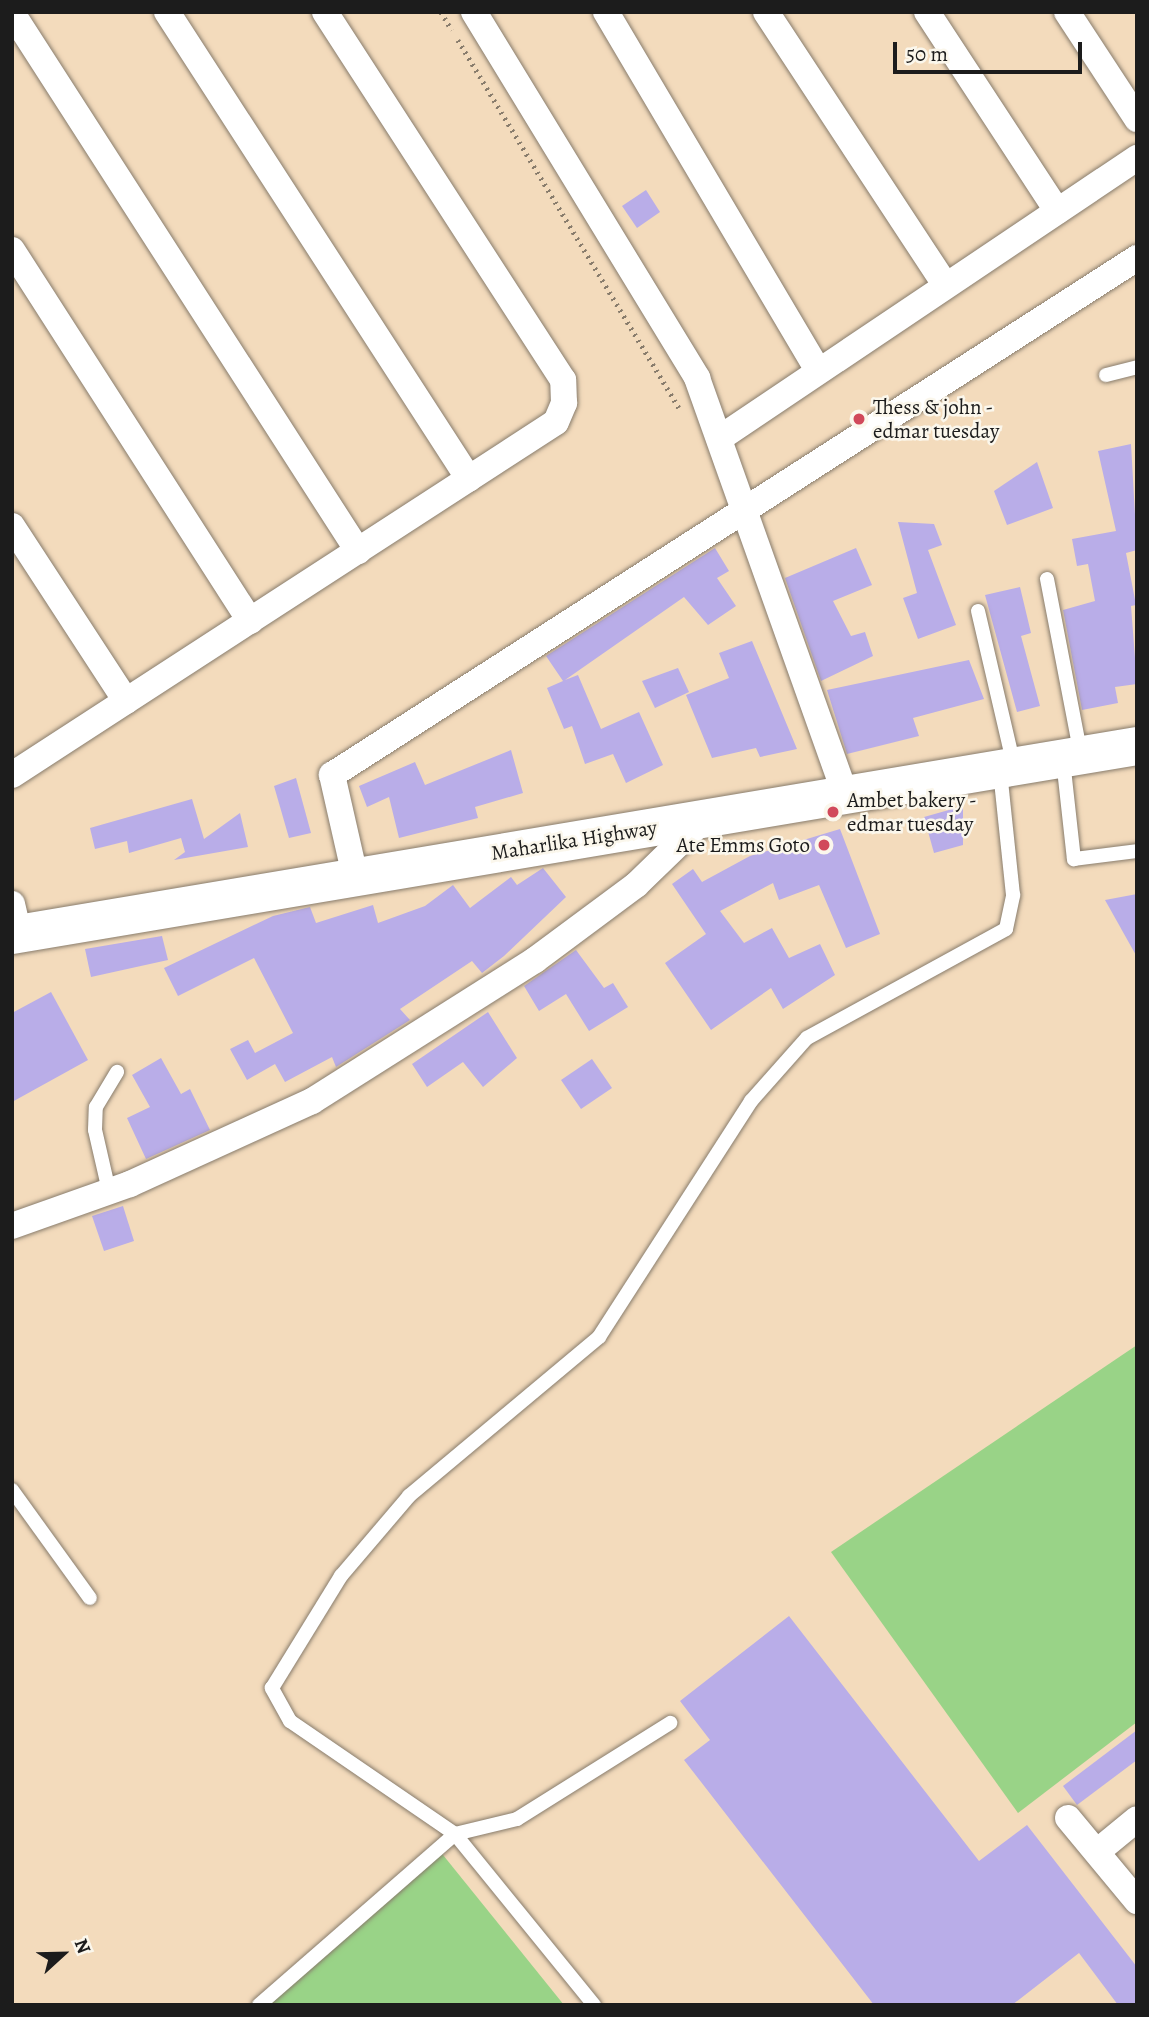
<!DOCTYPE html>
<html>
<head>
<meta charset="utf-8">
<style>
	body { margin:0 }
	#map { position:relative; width:1149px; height:2017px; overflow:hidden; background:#f3dbbc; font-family:Alegreya,serif }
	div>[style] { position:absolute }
	.green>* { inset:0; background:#99d387 }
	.building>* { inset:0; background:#b9ade8 }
	.path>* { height:4.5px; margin-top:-2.25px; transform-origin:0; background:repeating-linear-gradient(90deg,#887c6c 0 2px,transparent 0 7px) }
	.roads { filter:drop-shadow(0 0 2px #887c6c) drop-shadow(0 0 2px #887c6c) }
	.service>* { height:14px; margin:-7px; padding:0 7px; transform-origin:7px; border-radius:7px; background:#fff }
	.minor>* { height:26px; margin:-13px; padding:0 13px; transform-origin:13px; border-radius:13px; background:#fff }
	.trunk>* { height:38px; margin:-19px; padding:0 19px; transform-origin:19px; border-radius:19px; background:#fff }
	.dots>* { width:19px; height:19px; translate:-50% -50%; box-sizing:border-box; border:4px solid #fbf7ec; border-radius:50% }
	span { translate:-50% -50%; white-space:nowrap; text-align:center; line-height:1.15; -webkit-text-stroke:5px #fbf7ec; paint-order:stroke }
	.poi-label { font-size:21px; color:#1c1c1c }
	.left { translate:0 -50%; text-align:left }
	.right { translate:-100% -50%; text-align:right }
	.street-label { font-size:21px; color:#1c1c1c }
	.frame { position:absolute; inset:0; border:14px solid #1c1c1c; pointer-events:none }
	.north { position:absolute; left:28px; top:1919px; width:70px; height:70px; -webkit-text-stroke:5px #fbf7ec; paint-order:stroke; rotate:68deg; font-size:19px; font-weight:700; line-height:28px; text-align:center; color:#1c1c1c }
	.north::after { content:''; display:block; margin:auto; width:24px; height:32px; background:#1c1c1c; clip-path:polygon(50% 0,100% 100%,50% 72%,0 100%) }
	.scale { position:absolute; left:893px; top:42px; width:189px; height:32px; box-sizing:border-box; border:4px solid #1c1c1c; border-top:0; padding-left:9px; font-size:21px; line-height:24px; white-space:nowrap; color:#1c1c1c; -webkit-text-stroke:5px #fbf7ec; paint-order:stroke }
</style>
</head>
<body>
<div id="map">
	<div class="green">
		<div style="clip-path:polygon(1137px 1345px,1137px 1722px,1018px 1813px,831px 1552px)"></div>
		<div style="clip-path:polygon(439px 1850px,564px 2005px,260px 2005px)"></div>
	</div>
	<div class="building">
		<div style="clip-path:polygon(646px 190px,660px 212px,637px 228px,622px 206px)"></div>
		<div style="clip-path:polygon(1131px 444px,1137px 550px,1126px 553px,1136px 605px,1131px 606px,1137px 684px,1115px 687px,1118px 703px,1082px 710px,1063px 610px,1095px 601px,1088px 564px,1077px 566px,1072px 539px,1116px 531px,1098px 451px)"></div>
		<div style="clip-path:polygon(1037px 462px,1053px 508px,1007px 525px,994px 491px)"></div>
		<div style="clip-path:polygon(898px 522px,934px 524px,942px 545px,928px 550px,956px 625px,918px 639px,903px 598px,917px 593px)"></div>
		<div style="clip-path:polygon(715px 548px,729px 571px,717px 578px,736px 606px,708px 625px,684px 597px,565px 680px,578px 675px,601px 729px,639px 712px,663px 765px,626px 783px,613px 754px,585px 764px,572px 726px,564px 729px,547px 688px,563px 681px,546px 656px)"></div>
		<div style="clip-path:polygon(856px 548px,872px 585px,833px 601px,851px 636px,865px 632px,873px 656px,821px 681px,785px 578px)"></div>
		<div style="clip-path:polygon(1020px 587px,1031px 633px,1021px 636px,1040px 706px,1017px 712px,985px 595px)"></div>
		<div style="clip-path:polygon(752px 641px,797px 749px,760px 757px,756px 748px,712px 758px,686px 695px,729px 678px,719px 653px)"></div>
		<div style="clip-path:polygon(969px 660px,984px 699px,913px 718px,919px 736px,847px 754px,827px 690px)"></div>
		<div style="clip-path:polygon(678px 668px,689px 692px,655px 708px,642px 681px)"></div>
		<div style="clip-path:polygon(511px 750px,523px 793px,475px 807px,478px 818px,399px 838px,389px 797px,367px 807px,359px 786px,415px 762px,425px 785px)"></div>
		<div style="clip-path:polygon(296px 778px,311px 833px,289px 838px,274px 786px)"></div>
		<div style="clip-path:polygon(192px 799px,204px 839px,240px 813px,248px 847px,174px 860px,185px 852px,181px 838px,129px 853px,127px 841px,95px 849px,90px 828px)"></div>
		<div style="clip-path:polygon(963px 806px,963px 845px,934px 853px,924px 817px)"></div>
		<div style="clip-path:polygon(840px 829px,880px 934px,846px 948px,819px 885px,779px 900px,773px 883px,720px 911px,744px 943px,772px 928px,789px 958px,820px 944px,835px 975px,783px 1009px,771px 988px,711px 1030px,665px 963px,706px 934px,672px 884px,693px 869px,702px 882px,750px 856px)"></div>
		<div style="clip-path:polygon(543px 868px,566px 897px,504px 956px,482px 973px,472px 961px,400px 1009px,410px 1020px,336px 1067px,332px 1057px,285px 1082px,275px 1064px,247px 1080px,230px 1049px,248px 1040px,255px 1053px,293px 1033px,254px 958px,178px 996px,164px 968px,273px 916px,310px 907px,316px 923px,373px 905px,378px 923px,425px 906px,453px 885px,470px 908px,511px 877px,517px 885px)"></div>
		<div style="clip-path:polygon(1137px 894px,1137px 957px,1105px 900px)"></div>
		<div style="clip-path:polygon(162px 936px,168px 960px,91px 977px,85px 949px)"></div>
		<div style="clip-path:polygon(576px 950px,604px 988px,613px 983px,628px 1007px,589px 1031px,566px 994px,539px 1011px,524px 986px)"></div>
		<div style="clip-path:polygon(51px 992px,88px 1060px,12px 1102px,12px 1013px)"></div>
		<div style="clip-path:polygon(488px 1012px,517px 1058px,483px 1087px,463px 1062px,427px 1087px,412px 1064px)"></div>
		<div style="clip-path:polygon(161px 1058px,181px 1094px,190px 1089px,210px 1130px,146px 1159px,127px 1118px,150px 1107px,132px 1075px)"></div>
		<div style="clip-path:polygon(592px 1059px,612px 1088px,581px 1109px,561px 1080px)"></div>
		<div style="clip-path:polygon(123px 1206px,134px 1241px,104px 1251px,92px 1216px)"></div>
		<div style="clip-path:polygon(789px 1616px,979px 1861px,1027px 1825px,1137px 1967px,1137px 2005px,1118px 2005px,1079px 1953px,1012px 2005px,874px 2005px,684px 1760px,710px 1740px,680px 1701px)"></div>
		<div style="clip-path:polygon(1137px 1730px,1137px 1760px,1077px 1805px,1063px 1786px)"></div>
	</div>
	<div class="path">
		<div style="left:441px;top:12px;width:21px;rotate:59deg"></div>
		<div style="left:458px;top:40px;width:429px;rotate:59deg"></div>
	</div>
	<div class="roads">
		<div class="service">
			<div style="left:1106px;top:375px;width:32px;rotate:-14deg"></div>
			<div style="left:1047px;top:579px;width:179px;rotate:79.1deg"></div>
			<div style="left:978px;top:611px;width:159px;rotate:76.9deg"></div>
			<div style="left:1063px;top:760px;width:100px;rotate:83.7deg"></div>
			<div style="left:1074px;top:859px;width:64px;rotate:-7.2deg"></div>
			<div style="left:109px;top:1191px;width:63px;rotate:-102.9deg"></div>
			<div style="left:95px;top:1130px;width:23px;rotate:-88deg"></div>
			<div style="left:96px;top:1107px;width:41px;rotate:-59deg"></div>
			<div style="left:12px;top:1490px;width:133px;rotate:54.2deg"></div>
			<div style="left:259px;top:2005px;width:260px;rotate:-41.1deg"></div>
			<div style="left:455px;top:1834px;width:64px;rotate:-13.6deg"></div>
			<div style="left:517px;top:1819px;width:181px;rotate:-32.1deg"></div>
			<div style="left:594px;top:2005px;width:220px;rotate:-129.1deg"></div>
			<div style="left:455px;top:1834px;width:200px;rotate:-145.6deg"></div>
			<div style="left:290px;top:1721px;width:38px;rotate:-119deg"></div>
			<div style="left:272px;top:1688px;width:132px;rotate:-58.4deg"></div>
			<div style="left:341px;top:1576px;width:105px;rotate:-49.6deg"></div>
			<div style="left:409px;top:1496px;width:248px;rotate:-39.9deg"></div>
			<div style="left:599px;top:1337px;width:281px;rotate:-57.2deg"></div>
			<div style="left:751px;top:1101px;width:84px;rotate:-48.4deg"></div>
			<div style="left:807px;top:1038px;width:227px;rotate:-28.7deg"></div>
			<div style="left:1006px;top:929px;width:35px;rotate:-78deg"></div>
			<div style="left:1013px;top:895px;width:124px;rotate:-96deg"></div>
		</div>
		<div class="minor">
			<div style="left:167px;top:12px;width:556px;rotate:57.11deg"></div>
			<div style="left:474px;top:12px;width:429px;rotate:58.6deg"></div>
			<div style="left:697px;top:378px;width:445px;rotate:70.4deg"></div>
			<div style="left:606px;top:12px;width:415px;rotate:59.4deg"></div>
			<div style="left:766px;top:12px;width:326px;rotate:56.7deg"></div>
			<div style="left:927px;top:12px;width:238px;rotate:56.8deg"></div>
			<div style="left:1067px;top:12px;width:128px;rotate:56.8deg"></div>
			<div style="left:12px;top:13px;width:640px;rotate:57.25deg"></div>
			<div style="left:12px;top:250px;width:441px;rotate:57.3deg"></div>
			<div style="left:723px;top:436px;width:499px;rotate:-33.9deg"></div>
			<div style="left:12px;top:526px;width:209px;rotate:56.9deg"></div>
			<div style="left:12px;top:775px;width:648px;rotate:-32.98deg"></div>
			<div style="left:556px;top:422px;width:21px;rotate:-67deg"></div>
			<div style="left:564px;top:403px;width:23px;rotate:-92deg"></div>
			<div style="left:563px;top:380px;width:438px;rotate:-122.9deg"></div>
			<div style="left:355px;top:876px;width:104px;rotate:-102.8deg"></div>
			<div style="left:332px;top:775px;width:957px;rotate:-32.71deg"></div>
			<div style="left:12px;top:904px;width:31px;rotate:77deg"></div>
			<div style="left:12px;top:1226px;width:125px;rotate:-19.6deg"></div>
			<div style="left:130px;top:1184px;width:200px;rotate:-24.5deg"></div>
			<div style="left:312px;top:1101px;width:264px;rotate:-32.3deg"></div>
			<div style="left:535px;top:960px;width:126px;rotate:-36.6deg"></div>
			<div style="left:636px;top:885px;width:95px;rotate:-44.1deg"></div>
			<div style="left:1068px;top:1818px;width:108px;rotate:50.3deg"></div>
			<div style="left:1098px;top:1851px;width:50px;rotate:-39.4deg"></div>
		</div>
		<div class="trunk">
			<div style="left:12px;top:935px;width:1141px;rotate:-9.54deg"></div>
		</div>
	</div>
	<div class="dots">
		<div style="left:859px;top:419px;background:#d1495b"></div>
		<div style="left:833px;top:812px;background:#d1495b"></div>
		<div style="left:824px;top:845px;background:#d1495b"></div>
	</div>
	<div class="poi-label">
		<span class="left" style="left:873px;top:419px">Thess &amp; john -<br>edmar tuesday</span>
		<span class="left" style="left:847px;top:812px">Ambet bakery -<br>edmar tuesday</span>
		<span class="right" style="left:810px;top:845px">Ate Emms Goto</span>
	</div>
	<div class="street-label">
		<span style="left:574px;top:840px;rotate:-9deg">Maharlika Highway</span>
	</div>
	<div class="frame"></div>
	<div class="north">N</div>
	<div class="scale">50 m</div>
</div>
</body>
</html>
